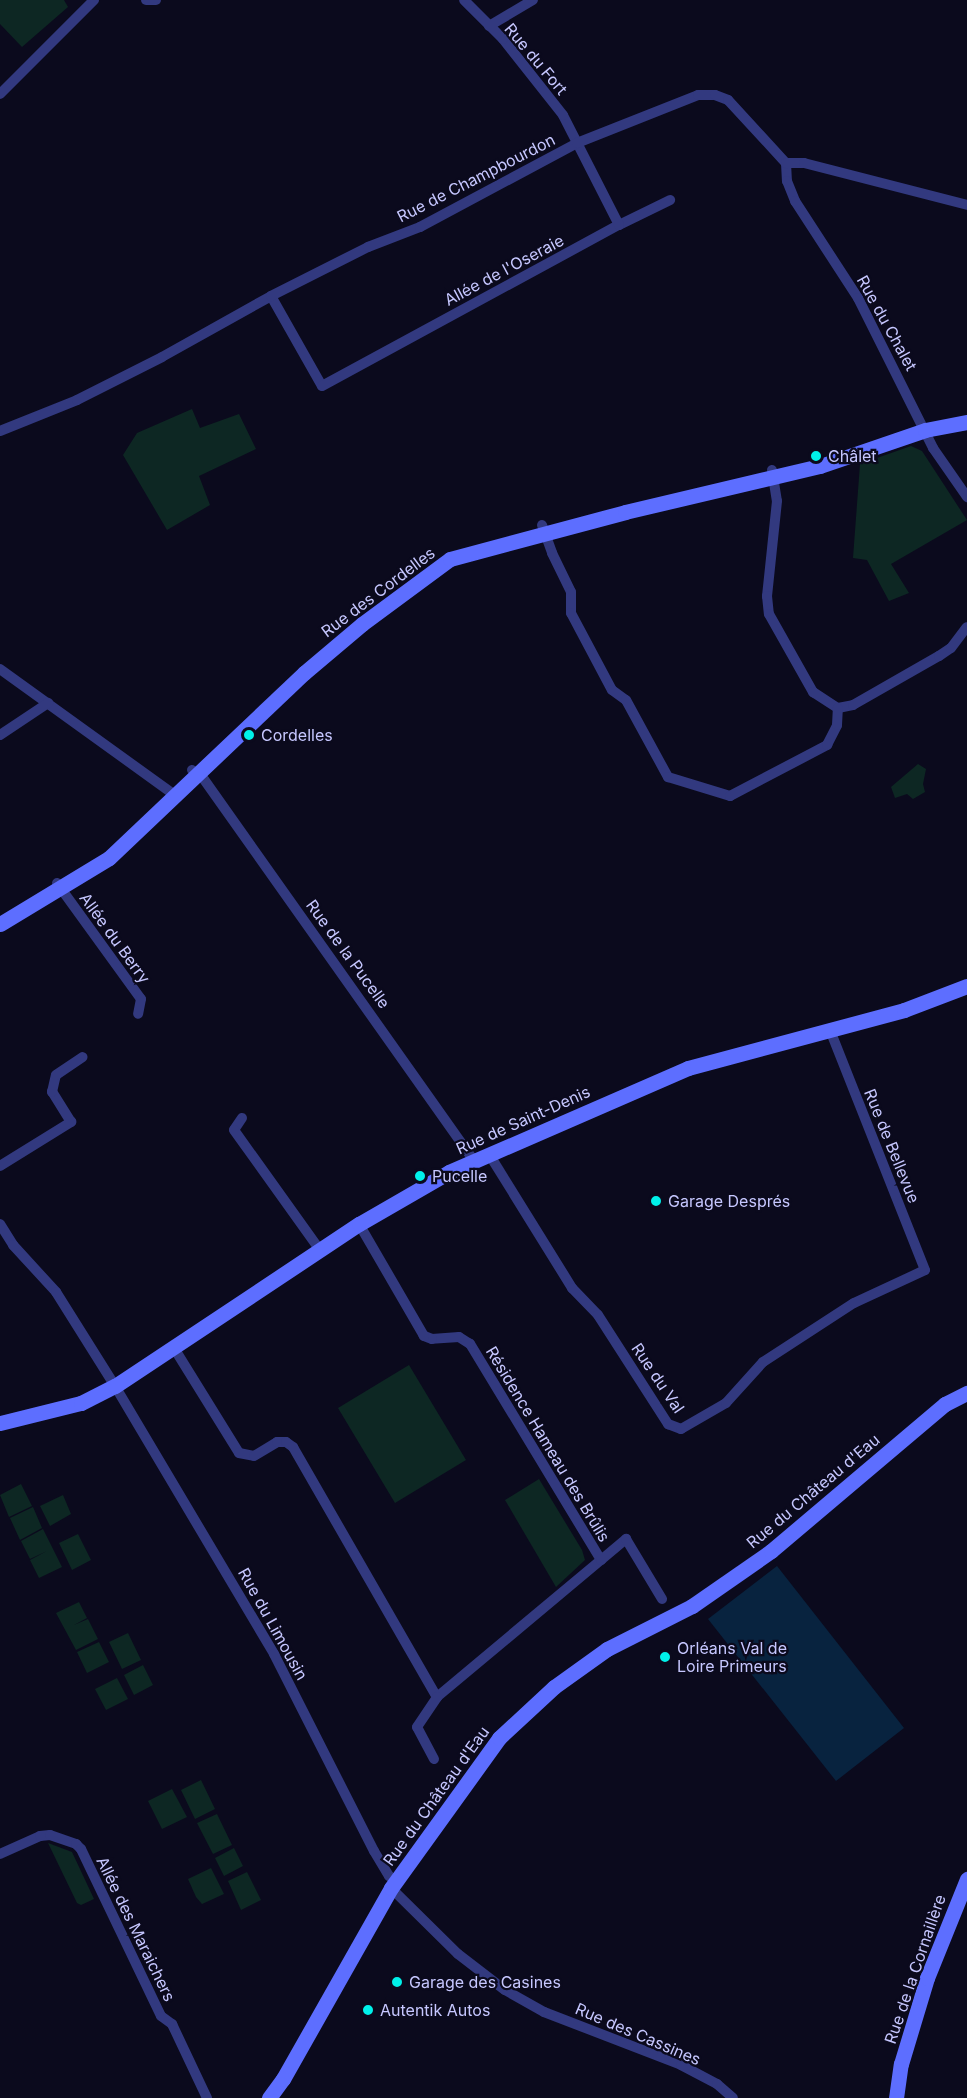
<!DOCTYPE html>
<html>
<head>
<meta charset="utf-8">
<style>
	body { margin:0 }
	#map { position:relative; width:967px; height:2098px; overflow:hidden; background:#0b0a1d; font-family:Inter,sans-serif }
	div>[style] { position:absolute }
	.green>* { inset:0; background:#0d2723 }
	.water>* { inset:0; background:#08233f }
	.street>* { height:10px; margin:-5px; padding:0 5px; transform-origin:5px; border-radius:5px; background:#32397f }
	.secondary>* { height:15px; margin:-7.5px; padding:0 7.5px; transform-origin:7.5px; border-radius:7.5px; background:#5d6eff }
	.dots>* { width:16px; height:16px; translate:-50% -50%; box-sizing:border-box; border:3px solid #0b0a1d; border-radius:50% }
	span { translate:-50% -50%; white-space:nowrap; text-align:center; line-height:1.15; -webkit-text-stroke:4.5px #0b0a1d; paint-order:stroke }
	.street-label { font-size:16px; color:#c6c7ff }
	.poi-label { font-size:16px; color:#c6c7ff }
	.left { translate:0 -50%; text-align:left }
</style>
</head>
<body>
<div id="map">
	<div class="green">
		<div style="clip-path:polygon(0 0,64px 0,68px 7px,22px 47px,0 24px)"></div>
		<div style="clip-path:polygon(192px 409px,200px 428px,239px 414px,256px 449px,199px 476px,210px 505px,167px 530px,123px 455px,137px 433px)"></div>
		<div style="clip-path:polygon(911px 446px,922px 451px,967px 520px,891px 564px,909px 593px,889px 601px,867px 560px,853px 558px,860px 464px)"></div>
		<div style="clip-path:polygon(918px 764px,926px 769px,923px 784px,925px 792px,913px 799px,907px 794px,895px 798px,891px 787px)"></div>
		<div style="clip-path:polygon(409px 1365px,466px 1460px,395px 1503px,338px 1408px)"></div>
		<div style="clip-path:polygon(539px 1479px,582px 1550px,585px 1560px,556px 1587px,505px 1500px)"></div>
		<div style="clip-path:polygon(21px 1484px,32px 1506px,9px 1517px,0 1495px)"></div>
		<div style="clip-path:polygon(63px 1495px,71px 1514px,50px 1526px,40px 1506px)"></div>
		<div style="clip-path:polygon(33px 1507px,42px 1528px,20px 1540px,10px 1518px)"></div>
		<div style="clip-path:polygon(43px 1529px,62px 1567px,39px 1578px,30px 1560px,47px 1551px,30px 1559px,21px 1541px)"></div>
		<div style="clip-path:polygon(78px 1534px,91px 1560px,72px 1570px,59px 1543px)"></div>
		<div style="clip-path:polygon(79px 1602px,87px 1618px,74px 1625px,88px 1619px,98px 1639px,76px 1650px,56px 1613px)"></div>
		<div style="clip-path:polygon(128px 1633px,141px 1660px,122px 1669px,109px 1642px)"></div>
		<div style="clip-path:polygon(99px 1642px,109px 1662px,87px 1673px,77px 1652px)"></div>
		<div style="clip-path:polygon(143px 1665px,153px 1685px,134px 1695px,124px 1675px)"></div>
		<div style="clip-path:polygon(117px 1678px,128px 1699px,106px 1710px,95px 1689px)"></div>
		<div style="clip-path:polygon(201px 1780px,215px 1809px,195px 1819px,181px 1790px)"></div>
		<div style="clip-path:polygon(172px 1789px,187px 1817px,162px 1829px,148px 1801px)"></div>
		<div style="clip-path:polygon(217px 1814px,232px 1845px,213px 1854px,197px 1823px)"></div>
		<div style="clip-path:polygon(48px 1843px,72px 1852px,94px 1899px,81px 1905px,77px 1903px)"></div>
		<div style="clip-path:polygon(234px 1848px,243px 1866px,224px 1876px,215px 1858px)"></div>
		<div style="clip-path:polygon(211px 1868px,224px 1894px,202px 1904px,196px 1897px,188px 1879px)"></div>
		<div style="clip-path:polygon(247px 1872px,261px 1900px,241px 1910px,228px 1881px)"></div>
	</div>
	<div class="water">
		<div style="clip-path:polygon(777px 1566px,904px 1728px,836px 1781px,708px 1619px)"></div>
	</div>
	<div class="street">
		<div style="left:146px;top:0;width:10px"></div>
		<div style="left:489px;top:26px;width:51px;rotate:-30.6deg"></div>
		<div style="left:0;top:94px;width:133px;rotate:-45deg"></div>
		<div style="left:786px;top:163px;width:18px;rotate:87deg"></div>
		<div style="left:787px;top:181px;width:22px;rotate:68deg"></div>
		<div style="left:795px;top:201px;width:116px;rotate:57deg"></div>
		<div style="left:858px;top:298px;width:168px;rotate:63.4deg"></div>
		<div style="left:933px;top:448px;width:60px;rotate:55.2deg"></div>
		<div style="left:619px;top:225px;width:57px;rotate:-26.1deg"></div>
		<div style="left:271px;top:296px;width:103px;rotate:60.5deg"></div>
		<div style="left:322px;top:386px;width:338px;rotate:-28.5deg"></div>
		<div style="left:619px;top:225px;width:123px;rotate:-117deg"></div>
		<div style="left:563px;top:115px;width:97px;rotate:-128.3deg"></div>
		<div style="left:503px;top:39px;width:55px;rotate:-135deg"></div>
		<div style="left:0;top:431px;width:83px;rotate:-21.9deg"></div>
		<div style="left:77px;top:400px;width:95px;rotate:-26.8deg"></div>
		<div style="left:162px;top:357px;width:125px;rotate:-29.2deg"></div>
		<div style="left:271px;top:296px;width:109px;rotate:-26.8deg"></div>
		<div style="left:368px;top:247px;width:56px;rotate:-21deg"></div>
		<div style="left:420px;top:227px;width:178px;rotate:-28.1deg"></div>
		<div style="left:577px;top:143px;width:130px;rotate:-21.6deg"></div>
		<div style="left:698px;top:95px;width:17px"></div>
		<div style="left:715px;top:95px;width:14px;rotate:21deg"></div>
		<div style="left:728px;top:100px;width:86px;rotate:47.4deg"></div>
		<div style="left:786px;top:163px;width:18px"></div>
		<div style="left:804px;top:163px;width:168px;rotate:14.4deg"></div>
		<div style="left:772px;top:470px;width:31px;rotate:81deg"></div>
		<div style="left:777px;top:501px;width:96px;rotate:96deg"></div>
		<div style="left:767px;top:596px;width:18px;rotate:84deg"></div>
		<div style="left:769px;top:614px;width:90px;rotate:60.6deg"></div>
		<div style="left:813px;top:692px;width:30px;rotate:33deg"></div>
		<div style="left:838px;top:708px;width:15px;rotate:-11deg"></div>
		<div style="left:853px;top:705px;width:99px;rotate:-29.7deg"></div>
		<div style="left:939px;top:656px;width:14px;rotate:-34deg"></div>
		<div style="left:951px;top:648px;width:26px;rotate:-53deg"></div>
		<div style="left:542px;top:525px;width:30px;rotate:70deg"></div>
		<div style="left:552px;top:553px;width:43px;rotate:64deg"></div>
		<div style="left:571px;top:592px;width:21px;rotate:90deg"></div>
		<div style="left:571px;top:613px;width:87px;rotate:62deg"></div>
		<div style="left:612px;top:690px;width:17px;rotate:36deg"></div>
		<div style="left:626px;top:700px;width:88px;rotate:61.4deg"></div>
		<div style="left:668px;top:777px;width:65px;rotate:17deg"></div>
		<div style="left:730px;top:796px;width:110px;rotate:-27.7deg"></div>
		<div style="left:827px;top:745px;width:22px;rotate:-63deg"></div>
		<div style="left:837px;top:725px;width:17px;rotate:-87deg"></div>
		<div style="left:0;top:669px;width:216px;rotate:35.8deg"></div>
		<div style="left:0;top:735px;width:58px;rotate:-33.7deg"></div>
		<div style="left:192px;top:770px;width:14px;rotate:36deg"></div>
		<div style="left:203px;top:778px;width:469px;rotate:54.7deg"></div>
		<div style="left:57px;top:883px;width:143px;rotate:54.1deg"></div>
		<div style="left:141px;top:999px;width:15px;rotate:101deg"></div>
		<div style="left:242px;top:1118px;width:14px;rotate:124deg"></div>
		<div style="left:234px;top:1130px;width:148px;rotate:54.4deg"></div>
		<div style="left:489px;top:1154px;width:158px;rotate:58.2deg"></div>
		<div style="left:572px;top:1288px;width:37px;rotate:46deg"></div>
		<div style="left:598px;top:1315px;width:130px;rotate:57.3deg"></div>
		<div style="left:668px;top:1424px;width:14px;rotate:21deg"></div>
		<div style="left:681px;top:1429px;width:52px;rotate:-30deg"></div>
		<div style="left:726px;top:1403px;width:55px;rotate:-47.9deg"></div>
		<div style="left:763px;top:1362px;width:108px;rotate:-33deg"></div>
		<div style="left:854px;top:1303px;width:78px;rotate:-24.9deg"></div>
		<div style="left:925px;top:1270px;width:256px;rotate:-111.6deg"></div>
		<div style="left:0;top:1166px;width:84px;rotate:-31.8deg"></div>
		<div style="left:71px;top:1122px;width:36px;rotate:-122deg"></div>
		<div style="left:52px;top:1092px;width:17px;rotate:-77deg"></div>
		<div style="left:56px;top:1075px;width:32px;rotate:-34deg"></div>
		<div style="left:0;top:1224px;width:25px;rotate:58deg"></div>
		<div style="left:13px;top:1245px;width:64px;rotate:47.5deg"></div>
		<div style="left:56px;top:1292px;width:111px;rotate:57.9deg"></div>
		<div style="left:115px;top:1386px;width:312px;rotate:59.3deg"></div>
		<div style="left:274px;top:1654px;width:221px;rotate:63.1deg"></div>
		<div style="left:374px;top:1851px;width:29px;rotate:59deg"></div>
		<div style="left:389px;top:1876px;width:9px;rotate:36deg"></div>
		<div style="left:174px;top:1348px;width:123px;rotate:58.2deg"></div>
		<div style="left:239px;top:1453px;width:15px;rotate:11deg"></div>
		<div style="left:254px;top:1456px;width:27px;rotate:-31deg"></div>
		<div style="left:277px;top:1442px;width:9px"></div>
		<div style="left:286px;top:1442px;width:9px;rotate:36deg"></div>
		<div style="left:293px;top:1447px;width:289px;rotate:60.1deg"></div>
		<div style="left:437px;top:1697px;width:214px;rotate:-39.9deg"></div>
		<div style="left:601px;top:1560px;width:253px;rotate:-121.2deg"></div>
		<div style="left:470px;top:1344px;width:13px;rotate:-148deg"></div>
		<div style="left:459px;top:1337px;width:27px;rotate:176deg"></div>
		<div style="left:432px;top:1339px;width:9px;rotate:-159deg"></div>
		<div style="left:424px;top:1336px;width:129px;rotate:-120.1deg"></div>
		<div style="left:601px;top:1560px;width:33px;rotate:-40deg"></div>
		<div style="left:626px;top:1539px;width:70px;rotate:59deg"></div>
		<div style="left:434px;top:1759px;width:36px;rotate:-118deg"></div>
		<div style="left:417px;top:1727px;width:36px;rotate:-56deg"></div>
		<div style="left:0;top:1854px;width:44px;rotate:-24.2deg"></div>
		<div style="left:40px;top:1836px;width:10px;rotate:-6deg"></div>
		<div style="left:50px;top:1835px;width:28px;rotate:19deg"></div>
		<div style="left:76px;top:1844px;width:7px;rotate:45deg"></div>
		<div style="left:81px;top:1849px;width:185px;rotate:64.4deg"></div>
		<div style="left:161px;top:2016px;width:14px;rotate:36deg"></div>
		<div style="left:172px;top:2024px;width:82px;rotate:64.7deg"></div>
		<div style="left:391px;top:1888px;width:94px;rotate:44.6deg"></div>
		<div style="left:458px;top:1954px;width:59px;rotate:37.5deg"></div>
		<div style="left:505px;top:1990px;width:45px;rotate:29.4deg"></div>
		<div style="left:544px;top:2012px;width:147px;rotate:21.1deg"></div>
		<div style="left:681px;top:2065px;width:41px;rotate:27.8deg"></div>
		<div style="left:717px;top:2084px;width:21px;rotate:41deg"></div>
	</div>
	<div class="secondary">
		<div style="left:0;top:924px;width:127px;rotate:-31.2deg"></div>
		<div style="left:109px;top:858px;width:269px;rotate:-43.5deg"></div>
		<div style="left:304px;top:673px;width:76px;rotate:-40.2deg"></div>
		<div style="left:362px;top:624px;width:109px;rotate:-36.5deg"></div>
		<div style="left:450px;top:559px;width:181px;rotate:-15deg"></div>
		<div style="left:625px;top:512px;width:200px;rotate:-13.3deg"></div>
		<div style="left:820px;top:466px;width:111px;rotate:-18.9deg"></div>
		<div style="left:925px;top:430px;width:43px;rotate:-10.8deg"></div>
		<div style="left:0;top:1423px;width:83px;rotate:-13.9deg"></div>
		<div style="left:81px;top:1403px;width:38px;rotate:-27deg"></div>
		<div style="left:115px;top:1386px;width:293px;rotate:-33.6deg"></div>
		<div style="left:359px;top:1224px;width:104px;rotate:-30deg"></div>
		<div style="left:449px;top:1172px;width:261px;rotate:-23.5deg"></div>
		<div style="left:688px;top:1068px;width:224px;rotate:-15deg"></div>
		<div style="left:904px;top:1010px;width:67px;rotate:-20.9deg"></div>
		<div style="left:269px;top:2098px;width:24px;rotate:-54deg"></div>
		<div style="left:283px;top:2079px;width:219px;rotate:-60.5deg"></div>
		<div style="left:391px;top:1888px;width:185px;rotate:-54.2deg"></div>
		<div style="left:499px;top:1738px;width:75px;rotate:-42.8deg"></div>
		<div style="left:554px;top:1687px;width:65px;rotate:-35.6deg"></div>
		<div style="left:607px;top:1649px;width:95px;rotate:-26.8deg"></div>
		<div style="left:692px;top:1606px;width:96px;rotate:-34.8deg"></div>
		<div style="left:771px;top:1551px;width:228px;rotate:-40.2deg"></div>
		<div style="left:945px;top:1404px;width:25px;rotate:-27deg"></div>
		<div style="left:896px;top:2098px;width:34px;rotate:-82deg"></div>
		<div style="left:901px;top:2064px;width:90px;rotate:-73.2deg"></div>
		<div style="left:927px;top:1978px;width:107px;rotate:-68deg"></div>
	</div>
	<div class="dots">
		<div style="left:816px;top:456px;background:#00f1ea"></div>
		<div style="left:249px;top:735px;background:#00f1ea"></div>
		<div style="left:420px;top:1176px;background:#00f1ea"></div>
		<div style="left:656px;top:1201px;background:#00f1ea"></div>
		<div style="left:665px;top:1657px;background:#00f1ea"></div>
		<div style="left:397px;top:1982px;background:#00f1ea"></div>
		<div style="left:368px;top:2010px;background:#00f1ea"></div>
	</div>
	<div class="street-label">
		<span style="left:536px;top:59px;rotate:50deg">Rue du Fort</span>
		<span style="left:476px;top:178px;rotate:-27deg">Rue de Champbourdon</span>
		<span style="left:504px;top:270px;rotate:-28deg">Allée de l'Oseraie</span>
		<span style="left:887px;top:323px;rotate:61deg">Rue du Chalet</span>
		<span style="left:378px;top:592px;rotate:-37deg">Rue des Cordelles</span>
		<span style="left:115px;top:938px;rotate:54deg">Allée du Berry</span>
		<span style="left:348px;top:954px;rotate:54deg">Rue de la Pucelle</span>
		<span style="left:523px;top:1120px;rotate:-24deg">Rue de Saint-Denis</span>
		<span style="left:892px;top:1146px;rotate:68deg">Rue de Bellevue</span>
		<span style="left:658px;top:1378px;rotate:56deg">Rue du Val</span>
		<span style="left:548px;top:1444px;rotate:59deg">Résidence Hameau des Brûlis</span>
		<span style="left:813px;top:1491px;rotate:-40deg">Rue du Château d'Eau</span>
		<span style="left:273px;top:1624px;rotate:61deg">Rue du Limousin</span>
		<span style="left:436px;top:1796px;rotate:-54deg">Rue du Château d'Eau</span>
		<span style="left:136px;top:1929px;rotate:64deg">Allée des Maraichers</span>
		<span style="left:915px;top:1969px;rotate:-71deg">Rue de la Cornaillère</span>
		<span style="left:638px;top:2034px;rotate:23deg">Rue des Cassines</span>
	</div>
	<div class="poi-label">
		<span class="left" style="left:828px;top:456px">Châlet</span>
		<span class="left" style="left:261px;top:735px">Cordelles</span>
		<span class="left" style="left:432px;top:1176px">Pucelle</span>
		<span class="left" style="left:668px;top:1201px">Garage Després</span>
		<span class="left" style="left:677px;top:1657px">Orléans Val de<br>Loire Primeurs</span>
		<span class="left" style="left:409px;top:1982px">Garage des Casines</span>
		<span class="left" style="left:380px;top:2010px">Autentik Autos</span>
	</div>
</div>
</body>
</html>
